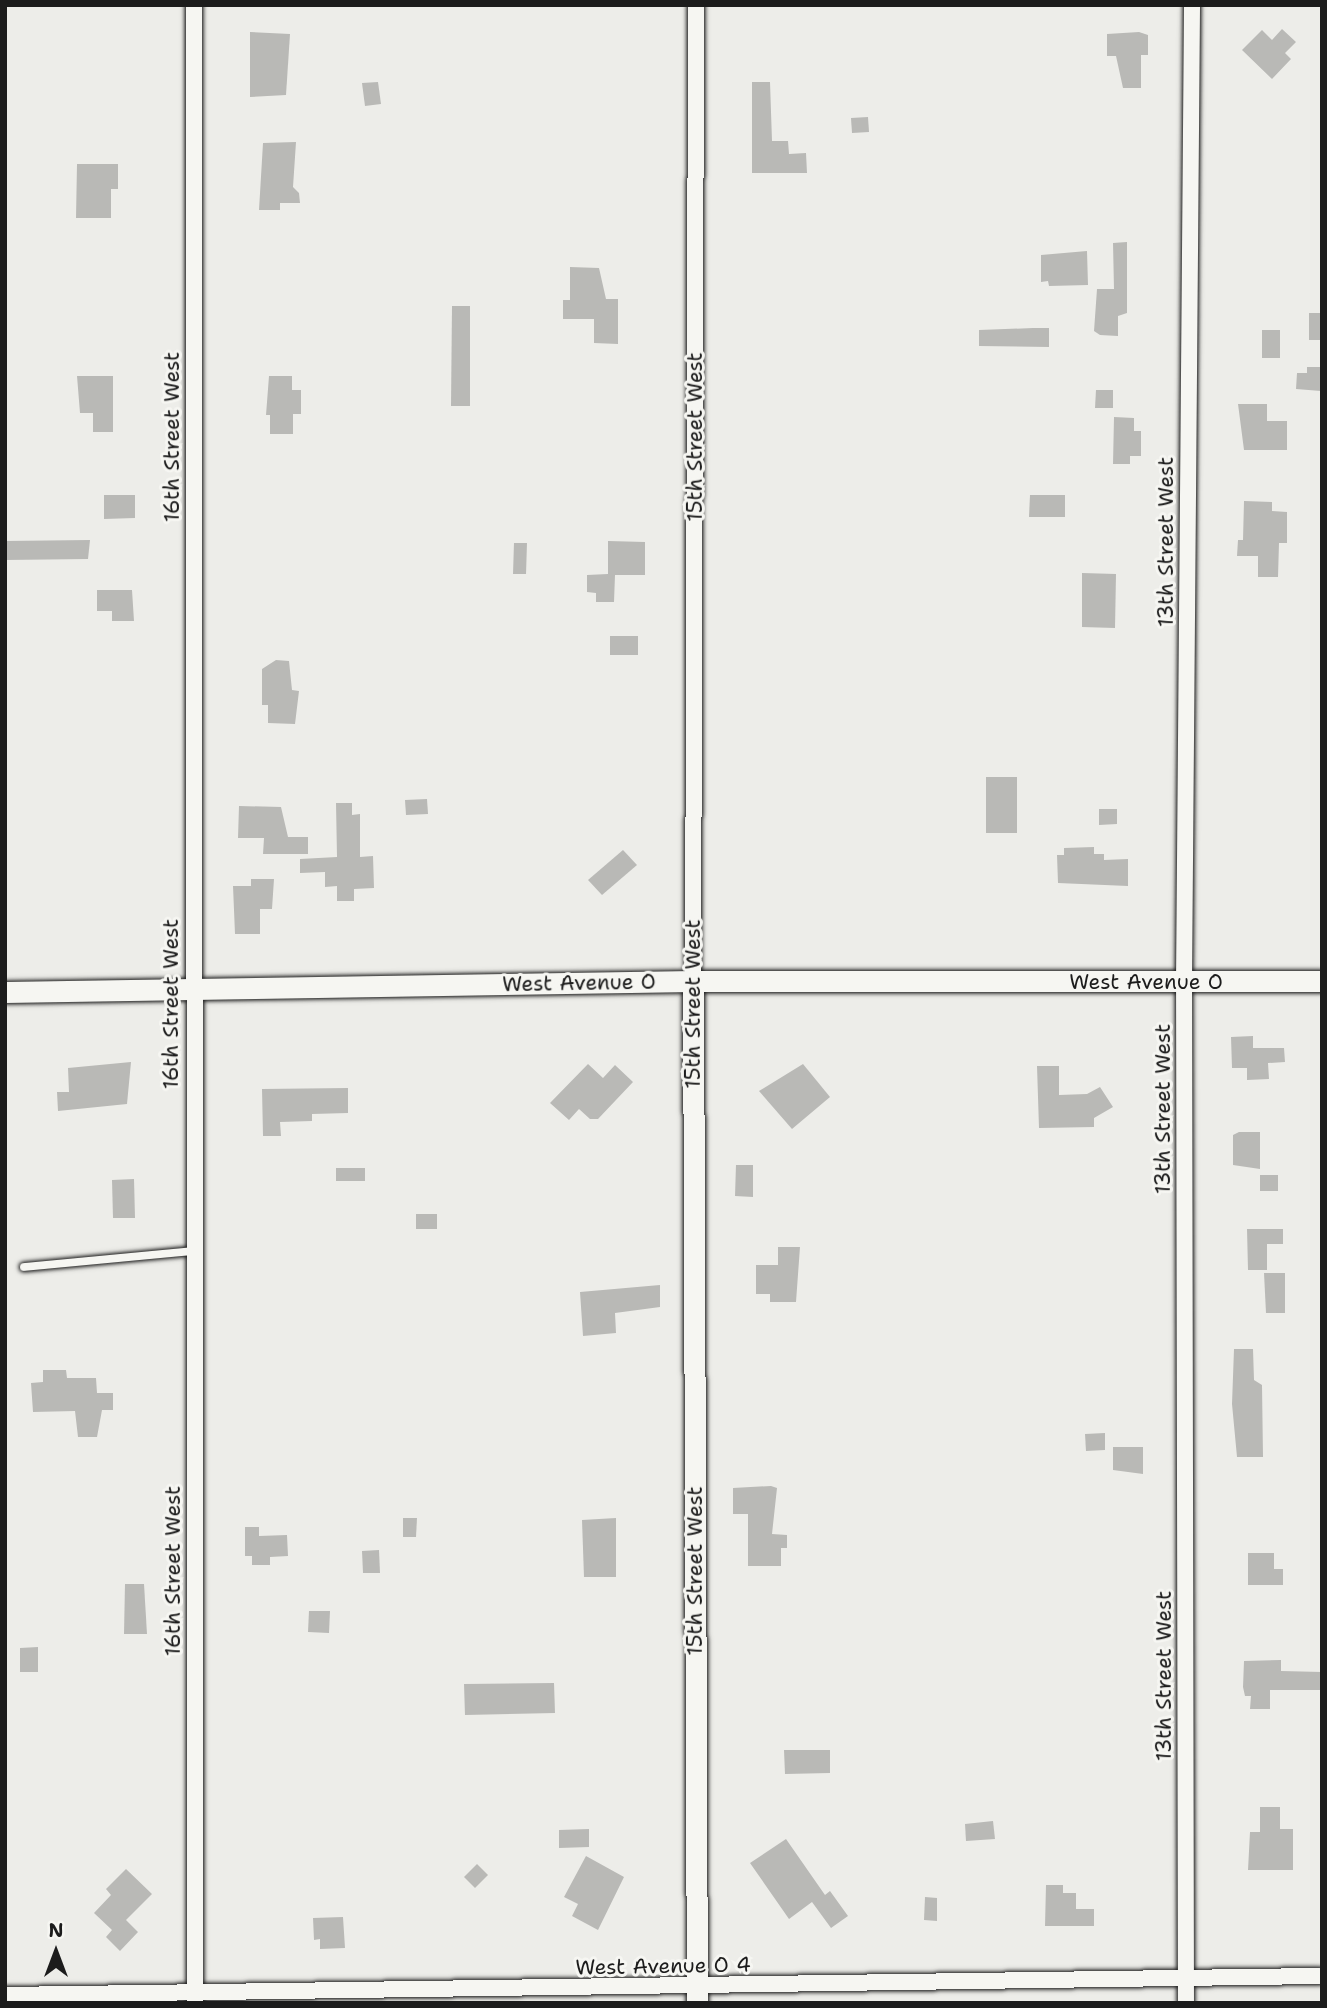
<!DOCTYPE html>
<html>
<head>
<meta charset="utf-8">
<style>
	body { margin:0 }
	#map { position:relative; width:1327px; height:2008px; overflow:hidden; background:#edede9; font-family:"Shantell Sans",sans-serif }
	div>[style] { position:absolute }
	.building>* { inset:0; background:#b9b9b6 }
	.roads { filter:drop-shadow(0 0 2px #1c1c1c) drop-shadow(0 0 2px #1c1c1c) }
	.lane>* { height:8px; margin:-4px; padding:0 4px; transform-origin:4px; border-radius:4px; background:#f6f6f2 }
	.street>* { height:16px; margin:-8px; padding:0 8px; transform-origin:8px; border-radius:8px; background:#f6f6f2 }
	.secondary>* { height:21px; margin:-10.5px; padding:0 10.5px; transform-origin:10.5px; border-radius:10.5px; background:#f6f6f2 }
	span { translate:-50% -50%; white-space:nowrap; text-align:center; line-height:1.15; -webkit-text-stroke:6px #f6f6f2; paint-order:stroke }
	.street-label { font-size:21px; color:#1c1c1c }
	.frame { position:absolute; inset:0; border:7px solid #1c1c1c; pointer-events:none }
	.north { position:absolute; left:21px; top:1917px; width:70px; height:70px; -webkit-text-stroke:5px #f6f6f2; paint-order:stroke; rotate:0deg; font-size:19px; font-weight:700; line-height:28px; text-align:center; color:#1c1c1c }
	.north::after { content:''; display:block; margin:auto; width:24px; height:32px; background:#1c1c1c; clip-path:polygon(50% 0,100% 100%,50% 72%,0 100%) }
</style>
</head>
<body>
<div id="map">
	<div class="building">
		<div style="clip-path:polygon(1282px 29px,1296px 42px,1285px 53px,1291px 59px,1272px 79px,1242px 50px,1262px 30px,1272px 40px)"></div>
		<div style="clip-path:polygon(250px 32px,290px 34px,286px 95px,250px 97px)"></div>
		<div style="clip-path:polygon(1139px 32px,1148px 35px,1148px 55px,1141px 55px,1141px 88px,1123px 88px,1116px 56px,1107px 56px,1107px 34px)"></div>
		<div style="clip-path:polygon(378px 82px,381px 104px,365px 106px,362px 83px)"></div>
		<div style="clip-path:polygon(752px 82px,770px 82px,772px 141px,788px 141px,789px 154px,806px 153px,807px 173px,752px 173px)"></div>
		<div style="clip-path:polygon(868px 117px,869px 132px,852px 133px,851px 118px)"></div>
		<div style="clip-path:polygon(296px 142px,293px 187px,299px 193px,300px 203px,280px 203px,280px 210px,259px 210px,263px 143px)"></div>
		<div style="clip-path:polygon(77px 164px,118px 164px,118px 189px,111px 189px,111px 218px,76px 218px)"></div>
		<div style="clip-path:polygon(1127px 242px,1127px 313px,1118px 316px,1118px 336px,1100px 335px,1094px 331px,1097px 289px,1114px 289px,1113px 243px)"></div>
		<div style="clip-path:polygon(1087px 251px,1088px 285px,1049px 286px,1048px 281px,1041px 282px,1041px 255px)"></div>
		<div style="clip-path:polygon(570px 267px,599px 268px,606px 299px,618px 299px,618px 344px,594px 343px,594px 319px,563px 319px,563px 300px,570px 300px)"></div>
		<div style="clip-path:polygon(452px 306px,470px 306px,470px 406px,451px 406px)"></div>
		<div style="clip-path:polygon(1309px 313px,1322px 313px,1322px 340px,1309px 340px)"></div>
		<div style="clip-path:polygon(1033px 328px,1049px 328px,1049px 347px,979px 346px,979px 330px)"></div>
		<div style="clip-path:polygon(1262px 330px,1280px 330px,1280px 358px,1262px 358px)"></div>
		<div style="clip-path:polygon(1307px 367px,1322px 367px,1321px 391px,1296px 389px,1297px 373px,1307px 373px)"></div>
		<div style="clip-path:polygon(77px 376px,113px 376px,113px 432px,93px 432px,93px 413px,80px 413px)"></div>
		<div style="clip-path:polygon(269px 376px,292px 376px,292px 390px,301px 390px,301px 414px,293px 414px,293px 434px,270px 434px,270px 415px,266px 415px)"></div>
		<div style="clip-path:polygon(1096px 390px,1113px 390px,1113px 408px,1095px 408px)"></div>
		<div style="clip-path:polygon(1238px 404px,1267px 404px,1267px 421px,1287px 421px,1287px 450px,1244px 450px)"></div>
		<div style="clip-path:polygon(1114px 417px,1134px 418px,1134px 431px,1141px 431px,1141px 456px,1130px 456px,1130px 464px,1113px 464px)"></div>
		<div style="clip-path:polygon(104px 495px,135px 495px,135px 518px,104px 519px)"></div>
		<div style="clip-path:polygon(1030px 495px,1065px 495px,1065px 517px,1029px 517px)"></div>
		<div style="clip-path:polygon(1244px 501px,1272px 502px,1272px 511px,1287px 512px,1287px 543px,1279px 543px,1278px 577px,1258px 577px,1258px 556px,1237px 556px,1238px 540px,1243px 540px)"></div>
		<div style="clip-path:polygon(90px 540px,88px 559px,5px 560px,5px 541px)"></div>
		<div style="clip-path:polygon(608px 541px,645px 542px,645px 575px,615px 575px,614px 602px,596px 602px,596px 593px,587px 592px,587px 575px,608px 574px)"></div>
		<div style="clip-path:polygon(514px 543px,527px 543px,526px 574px,513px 574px)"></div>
		<div style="clip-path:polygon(1082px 573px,1116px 574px,1115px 628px,1082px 627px)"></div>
		<div style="clip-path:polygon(97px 590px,132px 590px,134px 621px,112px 621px,112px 611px,97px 611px)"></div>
		<div style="clip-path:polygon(610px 636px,638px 636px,638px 655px,610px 655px)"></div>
		<div style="clip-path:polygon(276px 660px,289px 661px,292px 690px,299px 691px,295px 724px,268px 723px,268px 705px,262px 705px,262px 669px)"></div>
		<div style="clip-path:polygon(986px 777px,1017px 777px,1017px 833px,986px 833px)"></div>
		<div style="clip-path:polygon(427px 799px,428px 814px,406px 815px,405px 800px)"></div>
		<div style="clip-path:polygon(336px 803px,352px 803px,352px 815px,360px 814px,360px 857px,373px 856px,374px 888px,354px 889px,354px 901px,337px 901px,337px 886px,325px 887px,325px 872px,300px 873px,300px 859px,337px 857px)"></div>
		<div style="clip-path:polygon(239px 806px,281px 807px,288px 837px,308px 837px,308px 854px,263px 854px,264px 838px,238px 838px)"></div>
		<div style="clip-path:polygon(1099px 809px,1117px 809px,1117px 824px,1099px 825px)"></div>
		<div style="clip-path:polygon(1094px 847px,1094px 854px,1104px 854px,1104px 860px,1128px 859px,1128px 886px,1058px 883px,1057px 855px,1064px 855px,1064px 848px)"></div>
		<div style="clip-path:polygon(623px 850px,637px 865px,602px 895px,588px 880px)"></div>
		<div style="clip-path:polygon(251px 879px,274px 879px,272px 909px,260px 909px,260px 934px,235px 934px,233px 886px,251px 886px)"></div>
		<div style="clip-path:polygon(1253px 1036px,1253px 1048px,1284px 1048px,1285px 1062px,1268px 1063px,1269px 1079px,1247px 1080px,1247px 1068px,1232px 1068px,1231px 1037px)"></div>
		<div style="clip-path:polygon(131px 1062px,127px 1104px,58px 1111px,57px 1092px,69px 1092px,68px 1068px)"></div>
		<div style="clip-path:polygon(588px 1064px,603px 1078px,615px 1065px,633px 1082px,598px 1119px,590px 1119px,579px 1109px,569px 1120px,550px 1103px)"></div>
		<div style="clip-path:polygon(803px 1064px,830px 1097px,792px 1129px,759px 1091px)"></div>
		<div style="clip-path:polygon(1037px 1066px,1059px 1066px,1059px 1095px,1087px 1094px,1100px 1087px,1113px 1107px,1094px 1118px,1094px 1127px,1039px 1128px)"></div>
		<div style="clip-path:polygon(348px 1088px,348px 1113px,312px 1114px,312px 1121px,280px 1122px,281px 1136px,263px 1136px,262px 1089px)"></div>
		<div style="clip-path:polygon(1239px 1132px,1260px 1132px,1260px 1169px,1233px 1165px,1233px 1135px)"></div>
		<div style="clip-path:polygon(736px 1165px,753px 1165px,753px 1197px,735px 1196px)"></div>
		<div style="clip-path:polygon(336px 1168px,365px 1168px,365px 1181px,336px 1181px)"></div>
		<div style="clip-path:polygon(1260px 1175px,1278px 1175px,1278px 1191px,1260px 1191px)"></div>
		<div style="clip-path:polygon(134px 1179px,135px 1218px,113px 1218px,112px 1180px)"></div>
		<div style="clip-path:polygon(416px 1214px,437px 1214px,437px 1229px,416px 1229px)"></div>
		<div style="clip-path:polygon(1247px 1229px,1283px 1229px,1283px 1244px,1267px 1244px,1267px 1270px,1248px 1270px)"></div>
		<div style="clip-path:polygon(778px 1247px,800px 1247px,796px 1302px,770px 1302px,770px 1294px,756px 1294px,756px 1265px,778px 1265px)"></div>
		<div style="clip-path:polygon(1264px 1273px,1285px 1273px,1285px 1313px,1266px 1313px)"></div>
		<div style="clip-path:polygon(660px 1285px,660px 1307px,615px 1313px,616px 1333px,583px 1336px,580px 1292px)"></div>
		<div style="clip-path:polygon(1234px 1349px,1253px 1349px,1254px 1380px,1262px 1385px,1263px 1457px,1237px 1457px,1232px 1404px)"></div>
		<div style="clip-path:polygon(43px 1370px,66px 1370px,67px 1378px,96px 1378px,97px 1393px,113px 1393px,113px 1410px,102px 1410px,97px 1437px,78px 1437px,75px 1411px,33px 1412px,31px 1383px,43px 1382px)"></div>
		<div style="clip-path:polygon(1105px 1433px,1105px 1450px,1086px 1451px,1085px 1434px)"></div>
		<div style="clip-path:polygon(1113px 1447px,1143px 1447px,1143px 1474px,1113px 1470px)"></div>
		<div style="clip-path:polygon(771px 1486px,777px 1488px,772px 1534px,787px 1535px,787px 1548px,781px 1548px,781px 1566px,748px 1566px,748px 1514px,733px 1514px,733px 1488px)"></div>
		<div style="clip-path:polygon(403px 1518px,417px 1518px,416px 1537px,403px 1537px)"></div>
		<div style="clip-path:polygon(616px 1518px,616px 1577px,584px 1577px,582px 1520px)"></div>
		<div style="clip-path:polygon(245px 1527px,259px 1527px,259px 1536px,287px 1535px,288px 1556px,270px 1557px,270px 1565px,252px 1565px,252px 1556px,245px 1556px)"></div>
		<div style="clip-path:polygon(379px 1550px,380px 1573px,363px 1573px,362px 1551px)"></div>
		<div style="clip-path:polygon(1248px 1553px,1274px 1553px,1274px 1569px,1283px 1569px,1283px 1585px,1248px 1585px)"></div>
		<div style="clip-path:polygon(125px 1584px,144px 1584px,147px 1634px,124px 1634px)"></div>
		<div style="clip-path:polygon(309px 1611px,330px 1611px,329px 1633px,308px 1632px)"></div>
		<div style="clip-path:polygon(38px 1647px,38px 1672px,20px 1672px,20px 1648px)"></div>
		<div style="clip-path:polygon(1281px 1660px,1281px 1671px,1322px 1672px,1322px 1690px,1270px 1690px,1270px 1709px,1250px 1709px,1251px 1696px,1245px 1696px,1243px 1687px,1244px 1661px)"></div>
		<div style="clip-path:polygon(554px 1683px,555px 1713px,465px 1715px,464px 1684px)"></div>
		<div style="clip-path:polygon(784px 1750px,830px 1750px,830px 1773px,785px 1774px)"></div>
		<div style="clip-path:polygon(1260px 1807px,1280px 1807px,1280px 1829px,1293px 1829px,1293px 1870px,1248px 1870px,1250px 1832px,1260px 1832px)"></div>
		<div style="clip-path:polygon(993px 1821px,995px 1839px,966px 1841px,965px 1824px)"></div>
		<div style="clip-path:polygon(589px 1829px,589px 1847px,559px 1848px,559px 1830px)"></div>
		<div style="clip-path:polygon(786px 1839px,825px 1895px,830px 1891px,848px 1916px,831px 1928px,812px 1902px,789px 1919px,750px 1863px)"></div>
		<div style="clip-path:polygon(586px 1856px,624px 1877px,598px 1930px,572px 1916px,578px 1904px,564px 1897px)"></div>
		<div style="clip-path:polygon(477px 1864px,488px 1875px,475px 1888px,464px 1877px)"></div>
		<div style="clip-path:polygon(126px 1869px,152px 1894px,126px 1920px,138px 1932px,120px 1951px,106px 1937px,112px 1930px,94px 1913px,111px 1895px,106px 1889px)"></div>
		<div style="clip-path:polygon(1046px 1885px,1063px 1885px,1063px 1893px,1076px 1893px,1076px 1909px,1094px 1909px,1094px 1926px,1045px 1926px)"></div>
		<div style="clip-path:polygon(925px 1897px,937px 1898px,937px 1921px,924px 1920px)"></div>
		<div style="clip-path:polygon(343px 1917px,345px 1948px,320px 1949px,320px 1939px,314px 1940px,313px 1918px)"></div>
	</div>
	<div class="roads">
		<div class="lane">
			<div style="left:24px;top:1267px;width:170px;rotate:-5.4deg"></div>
		</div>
		<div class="street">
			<div style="left:194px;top:5px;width:1998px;rotate:89.97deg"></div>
			<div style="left:693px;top:981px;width:976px;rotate:-89.82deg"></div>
			<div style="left:5px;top:1995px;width:1315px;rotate:-0.83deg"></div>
			<div style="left:1186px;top:2003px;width:1020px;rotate:-90.11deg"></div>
			<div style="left:1184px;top:983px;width:978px;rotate:-89.53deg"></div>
		</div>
		<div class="secondary">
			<div style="left:693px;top:981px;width:1022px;rotate:89.78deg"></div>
			<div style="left:5px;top:992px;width:688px;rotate:-0.92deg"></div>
			<div style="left:693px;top:981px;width:629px"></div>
		</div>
	</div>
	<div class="street-label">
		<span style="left:172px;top:437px;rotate:-90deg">16th Street West</span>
		<span style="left:695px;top:437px;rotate:-90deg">15th Street West</span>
		<span style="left:1166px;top:542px;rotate:-90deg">13th Street West</span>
		<span style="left:1146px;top:982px">West Avenue O</span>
		<span style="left:579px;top:983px;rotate:-1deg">West Avenue O</span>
		<span style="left:171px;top:1004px;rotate:-90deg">16th Street West</span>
		<span style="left:693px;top:1004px;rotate:-90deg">15th Street West</span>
		<span style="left:1163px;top:1109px;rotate:-90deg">13th Street West</span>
		<span style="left:173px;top:1571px;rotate:-90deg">16th Street West</span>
		<span style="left:695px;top:1571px;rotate:-90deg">15th Street West</span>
		<span style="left:1164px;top:1676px;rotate:-90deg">13th Street West</span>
		<span style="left:663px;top:1966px;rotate:-1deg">West Avenue O 4</span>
	</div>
	<div class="frame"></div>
	<div class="north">N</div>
</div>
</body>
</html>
